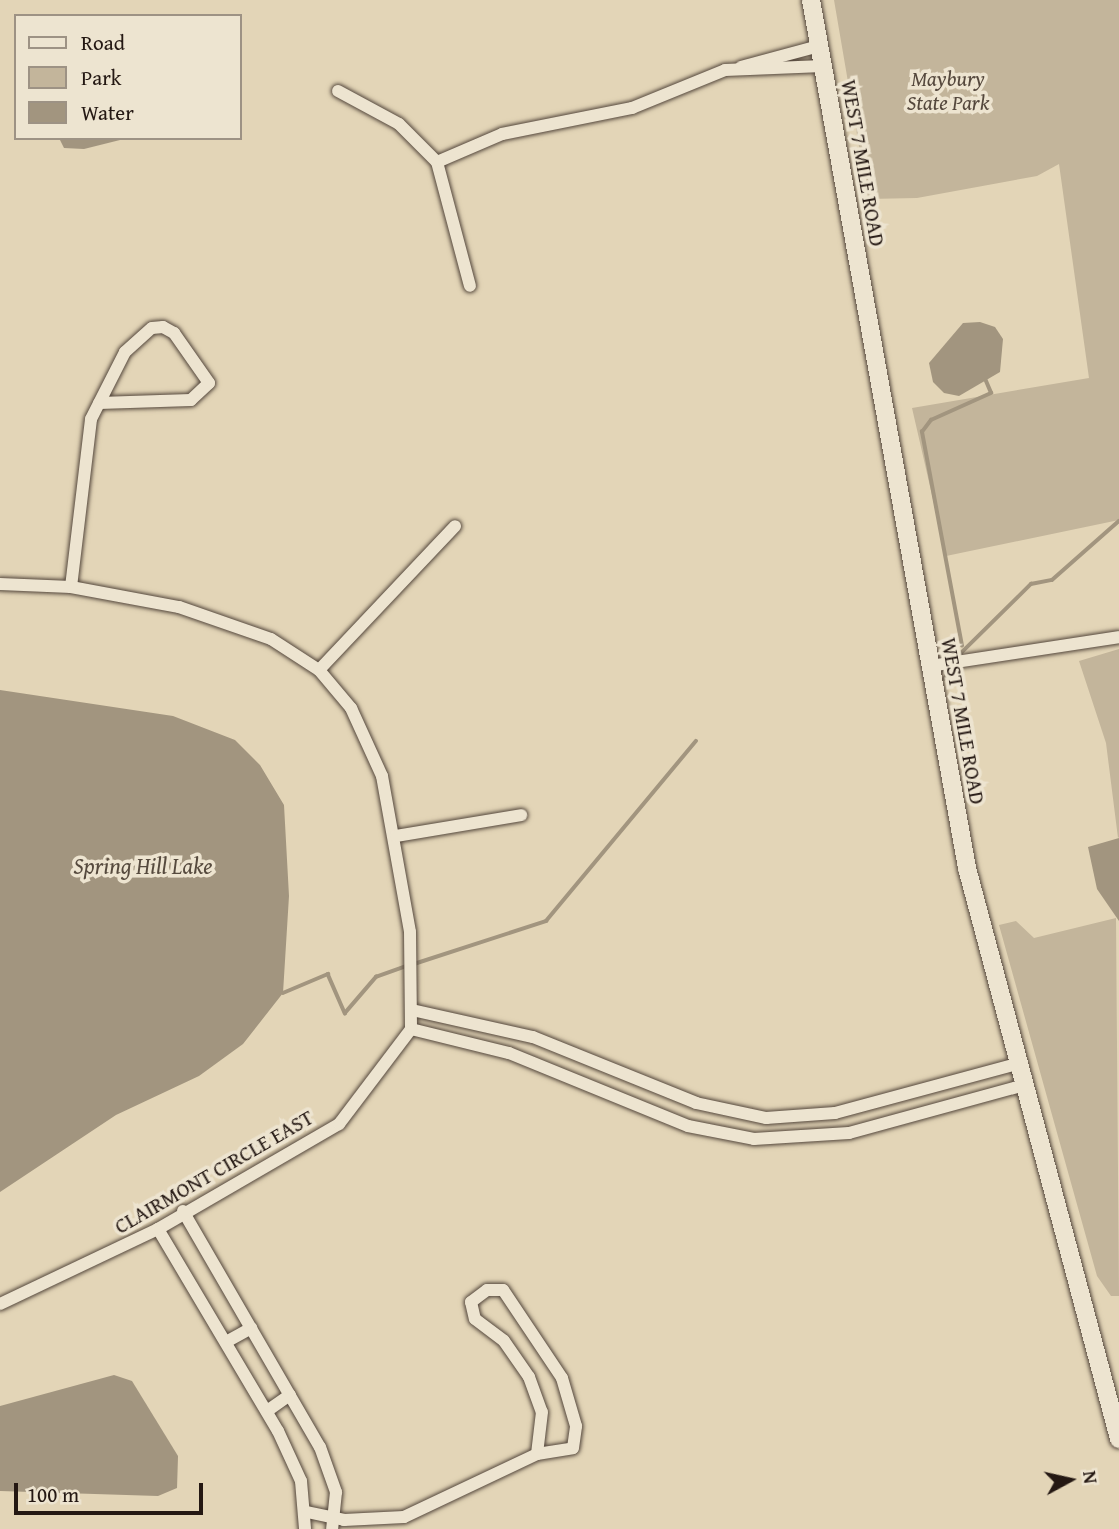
<!DOCTYPE html>
<html>
<head>
<meta charset="utf-8">
<style>
	body { margin:0 }
	#map { position:relative; width:1119px; height:1529px; overflow:hidden; background:#e3d5b7; font-family:"Gentium Book Plus",serif }
	div>[style] { position:absolute }
	.green>* { inset:0; background:#c3b59b }
	.water>* { inset:0; background:#a2957f }
	.stream>* { height:3.5px; margin:-1.75px; padding:0 1.75px; transform-origin:1.75px; border-radius:1.75px; background:#a2957f }
	.roads { filter:drop-shadow(0 0 2px #54473c) drop-shadow(0 0 2px #54473c) }
	.street>* { height:12px; margin:-6px; padding:0 6px; transform-origin:6px; border-radius:6px; background:#ede4d0 }
	.secondary>* { height:18px; margin:-9px; padding:0 9px; transform-origin:9px; border-radius:9px; background:#ede4d0 }
	span { translate:-50% -50%; white-space:nowrap; text-align:center; line-height:1.15; -webkit-text-stroke:7px #ede4d0; paint-order:stroke }
	.park-label { font-size:21px; color:#54473c; font-style:italic }
	.street-label { font-size:21px; color:#241813 }
	.water-label { font-size:23px; color:#564a3e; font-style:italic }
	.legend { position:absolute; left:14px; top:14px; width:228px; height:126px; box-sizing:border-box; background:#ede4d0; border:2px solid #9d9284; margin:0; padding:9px 12px; list-style:none; font-size:21px; color:#241813 }
	.legend li { display:flex; align-items:center; gap:14px; height:35px }
	.legend b { width:35px; border:2px solid #9d9284 }
	.north { position:absolute; left:1035px; top:1445px; width:70px; height:70px; -webkit-text-stroke:5px #ede4d0; paint-order:stroke; rotate:82deg; font-size:19px; font-weight:700; line-height:28px; text-align:center; color:#241813 }
	.north::after { content:''; display:block; margin:auto; width:24px; height:32px; background:#241813; clip-path:polygon(50% 0,100% 100%,50% 72%,0 100%) }
	.scale { position:absolute; left:14px; top:1483px; width:189px; height:32px; box-sizing:border-box; border:4px solid #241813; border-top:0; padding-left:9px; font-size:21px; line-height:24px; white-space:nowrap; color:#241813; -webkit-text-stroke:5px #ede4d0; paint-order:stroke }
</style>
</head>
<body>
<div id="map">
	<div class="green">
		<div style="clip-path:polygon(834px 0,1119px 0,1119px 520px,946px 556px,912px 408px,1089px 378px,1059px 164px,1037px 176px,917px 198px,868px 199px)"></div>
		<div style="clip-path:polygon(1119px 649px,1119px 837px,1118px 838px,1106px 743px,1079px 661px)"></div>
		<div style="clip-path:polygon(1116px 918px,1119px 1296px,1111px 1296px,1097px 1276px,999px 925px,1016px 921px,1034px 938px)"></div>
	</div>
	<div class="water">
		<div style="clip-path:polygon(59px 138px,128px 138px,84px 149px,64px 148px)"></div>
		<div style="clip-path:polygon(980px 322px,995px 327px,1003px 339px,1000px 372px,959px 396px,944px 393px,933px 382px,929px 363px,963px 323px)"></div>
		<div style="clip-path:polygon(0 690px,173px 716px,235px 740px,260px 765px,284px 805px,289px 896px,283px 993px,243px 1044px,199px 1076px,116px 1115px,0 1192px)"></div>
		<div style="clip-path:polygon(1119px 838px,1119px 921px,1097px 889px,1088px 847px)"></div>
		<div style="clip-path:polygon(114px 1375px,132px 1381px,178px 1456px,177px 1488px,158px 1496px,0 1491px,0 1406px)"></div>
	</div>
	<div class="stream">
		<div style="left:962px;top:646px;width:218px;rotate:-100.6deg"></div>
		<div style="left:922px;top:432px;width:15px;rotate:-53deg"></div>
		<div style="left:931px;top:420px;width:66px;rotate:-24.2deg"></div>
		<div style="left:991px;top:393px;width:13px;rotate:-113deg"></div>
		<div style="left:955px;top:659px;width:107px;rotate:-44.6deg"></div>
		<div style="left:1031px;top:584px;width:21px;rotate:-11deg"></div>
		<div style="left:1052px;top:580px;width:89px;rotate:-41.4deg"></div>
		<div style="left:944px;top:679px;width:16px;rotate:-55deg"></div>
		<div style="left:414px;top:964px;width:139px;rotate:-18deg"></div>
		<div style="left:546px;top:921px;width:234px;rotate:-50.2deg"></div>
		<div style="left:283px;top:993px;width:49px;rotate:-22.9deg"></div>
		<div style="left:328px;top:974px;width:43px;rotate:66.4deg"></div>
		<div style="left:345px;top:1013px;width:48px;rotate:-49.3deg"></div>
		<div style="left:376px;top:977px;width:33px;rotate:-20deg"></div>
	</div>
	<div class="roads">
		<div class="street">
			<div style="left:741px;top:67px;width:81px;rotate:-15.1deg"></div>
			<div style="left:338px;top:91px;width:69px;rotate:28.4deg"></div>
			<div style="left:399px;top:124px;width:54px;rotate:45deg"></div>
			<div style="left:437px;top:162px;width:128px;rotate:75.1deg"></div>
			<div style="left:437px;top:162px;width:71px;rotate:-23.3deg"></div>
			<div style="left:502px;top:134px;width:133px;rotate:-11.3deg"></div>
			<div style="left:632px;top:108px;width:100px;rotate:-22.2deg"></div>
			<div style="left:725px;top:70px;width:98px;rotate:-2.3deg"></div>
			<div style="left:0;top:584px;width:71px;rotate:2.4deg"></div>
			<div style="left:71px;top:587px;width:110px;rotate:10.5deg"></div>
			<div style="left:179px;top:607px;width:97px;rotate:19.2deg"></div>
			<div style="left:271px;top:639px;width:57px;rotate:32.9deg"></div>
			<div style="left:319px;top:670px;width:50px;rotate:49.9deg"></div>
			<div style="left:351px;top:708px;width:75px;rotate:65.5deg"></div>
			<div style="left:382px;top:776px;width:158px;rotate:79.8deg"></div>
			<div style="left:410px;top:932px;width:97px;rotate:89.4deg"></div>
			<div style="left:71px;top:587px;width:169px;rotate:-83.2deg"></div>
			<div style="left:91px;top:419px;width:75px;rotate:-63.1deg"></div>
			<div style="left:125px;top:352px;width:36px;rotate:-42deg"></div>
			<div style="left:152px;top:328px;width:11px;rotate:-5deg"></div>
			<div style="left:163px;top:327px;width:13px;rotate:29deg"></div>
			<div style="left:174px;top:333px;width:61px;rotate:55deg"></div>
			<div style="left:209px;top:383px;width:25px;rotate:137deg"></div>
			<div style="left:191px;top:400px;width:92px;rotate:178.1deg"></div>
			<div style="left:930px;top:666px;width:191px;rotate:-8.7deg"></div>
			<div style="left:319px;top:670px;width:198px;rotate:-46.6deg"></div>
			<div style="left:396px;top:836px;width:127px;rotate:-9.5deg"></div>
			<div style="left:412px;top:1010px;width:124px;rotate:12.6deg"></div>
			<div style="left:533px;top:1037px;width:176px;rotate:22deg"></div>
			<div style="left:696px;top:1103px;width:72px;rotate:12.1deg"></div>
			<div style="left:766px;top:1118px;width:69px;rotate:-4.1deg"></div>
			<div style="left:835px;top:1113px;width:192px;rotate:-15.1deg"></div>
			<div style="left:411px;top:1029px;width:101px;rotate:13.8deg"></div>
			<div style="left:509px;top:1053px;width:193px;rotate:22.2deg"></div>
			<div style="left:688px;top:1126px;width:67px;rotate:11.1deg"></div>
			<div style="left:754px;top:1139px;width:95px;rotate:-3.6deg"></div>
			<div style="left:849px;top:1133px;width:182px;rotate:-15.3deg"></div>
			<div style="left:183px;top:1211px;width:273px;rotate:59.9deg"></div>
			<div style="left:320px;top:1447px;width:48px;rotate:70.4deg"></div>
			<div style="left:336px;top:1492px;width:37px;rotate:96deg"></div>
			<div style="left:158px;top:1229px;width:235px;rotate:59.3deg"></div>
			<div style="left:278px;top:1431px;width:55px;rotate:65.3deg"></div>
			<div style="left:301px;top:1481px;width:48px;rotate:85.2deg"></div>
			<div style="left:0;top:1304px;width:175px;rotate:-25.4deg"></div>
			<div style="left:158px;top:1229px;width:209px;rotate:-30.1deg"></div>
			<div style="left:339px;top:1124px;width:119px;rotate:-52.8deg"></div>
			<div style="left:226px;top:1342px;width:29px;rotate:-29deg"></div>
			<div style="left:267px;top:1411px;width:28px;rotate:-35deg"></div>
			<div style="left:307px;top:1512px;width:38px;rotate:12deg"></div>
			<div style="left:344px;top:1520px;width:60px;rotate:-2.9deg"></div>
			<div style="left:404px;top:1517px;width:147px;rotate:-25.3deg"></div>
			<div style="left:537px;top:1454px;width:36px;rotate:-9deg"></div>
			<div style="left:573px;top:1448px;width:22px;rotate:-82deg"></div>
			<div style="left:576px;top:1426px;width:50px;rotate:-106.3deg"></div>
			<div style="left:562px;top:1378px;width:106px;rotate:-123.8deg"></div>
			<div style="left:503px;top:1290px;width:16px;rotate:180deg"></div>
			<div style="left:487px;top:1290px;width:20px;rotate:143deg"></div>
			<div style="left:471px;top:1302px;width:17px;rotate:77deg"></div>
			<div style="left:475px;top:1319px;width:36px;rotate:37deg"></div>
			<div style="left:504px;top:1341px;width:44px;rotate:55.2deg"></div>
			<div style="left:529px;top:1377px;width:37px;rotate:70deg"></div>
			<div style="left:542px;top:1412px;width:42px;rotate:96.8deg"></div>
		</div>
		<div class="secondary">
			<div style="left:811px;top:0;width:882px;rotate:79.81deg"></div>
			<div style="left:967px;top:868px;width:591px;rotate:75.09deg"></div>
		</div>
	</div>
	<div class="park-label">
		<span style="left:948px;top:91px">Maybury<br>State Park</span>
	</div>
	<div class="street-label">
		<span style="left:863px;top:163px;rotate:80deg">WEST 7 MILE ROAD</span>
		<span style="left:963px;top:721px;rotate:80deg">WEST 7 MILE ROAD</span>
		<span style="left:214px;top:1172px;rotate:-30deg">CLAIRMONT CIRCLE EAST</span>
	</div>
	<div class="water-label">
		<span style="left:143px;top:866px">Spring Hill Lake</span>
	</div>
	<ul class="legend">
	<li><b style="height:9px;background:#ede4d0"></b>Road</li>
	<li><b style="height:19px;background:#c3b59b"></b>Park</li>
	<li><b style="height:19px;background:#a2957f"></b>Water</li>
	</ul>
	<div class="north">N</div>
	<div class="scale">100 m</div>
</div>
</body>
</html>
